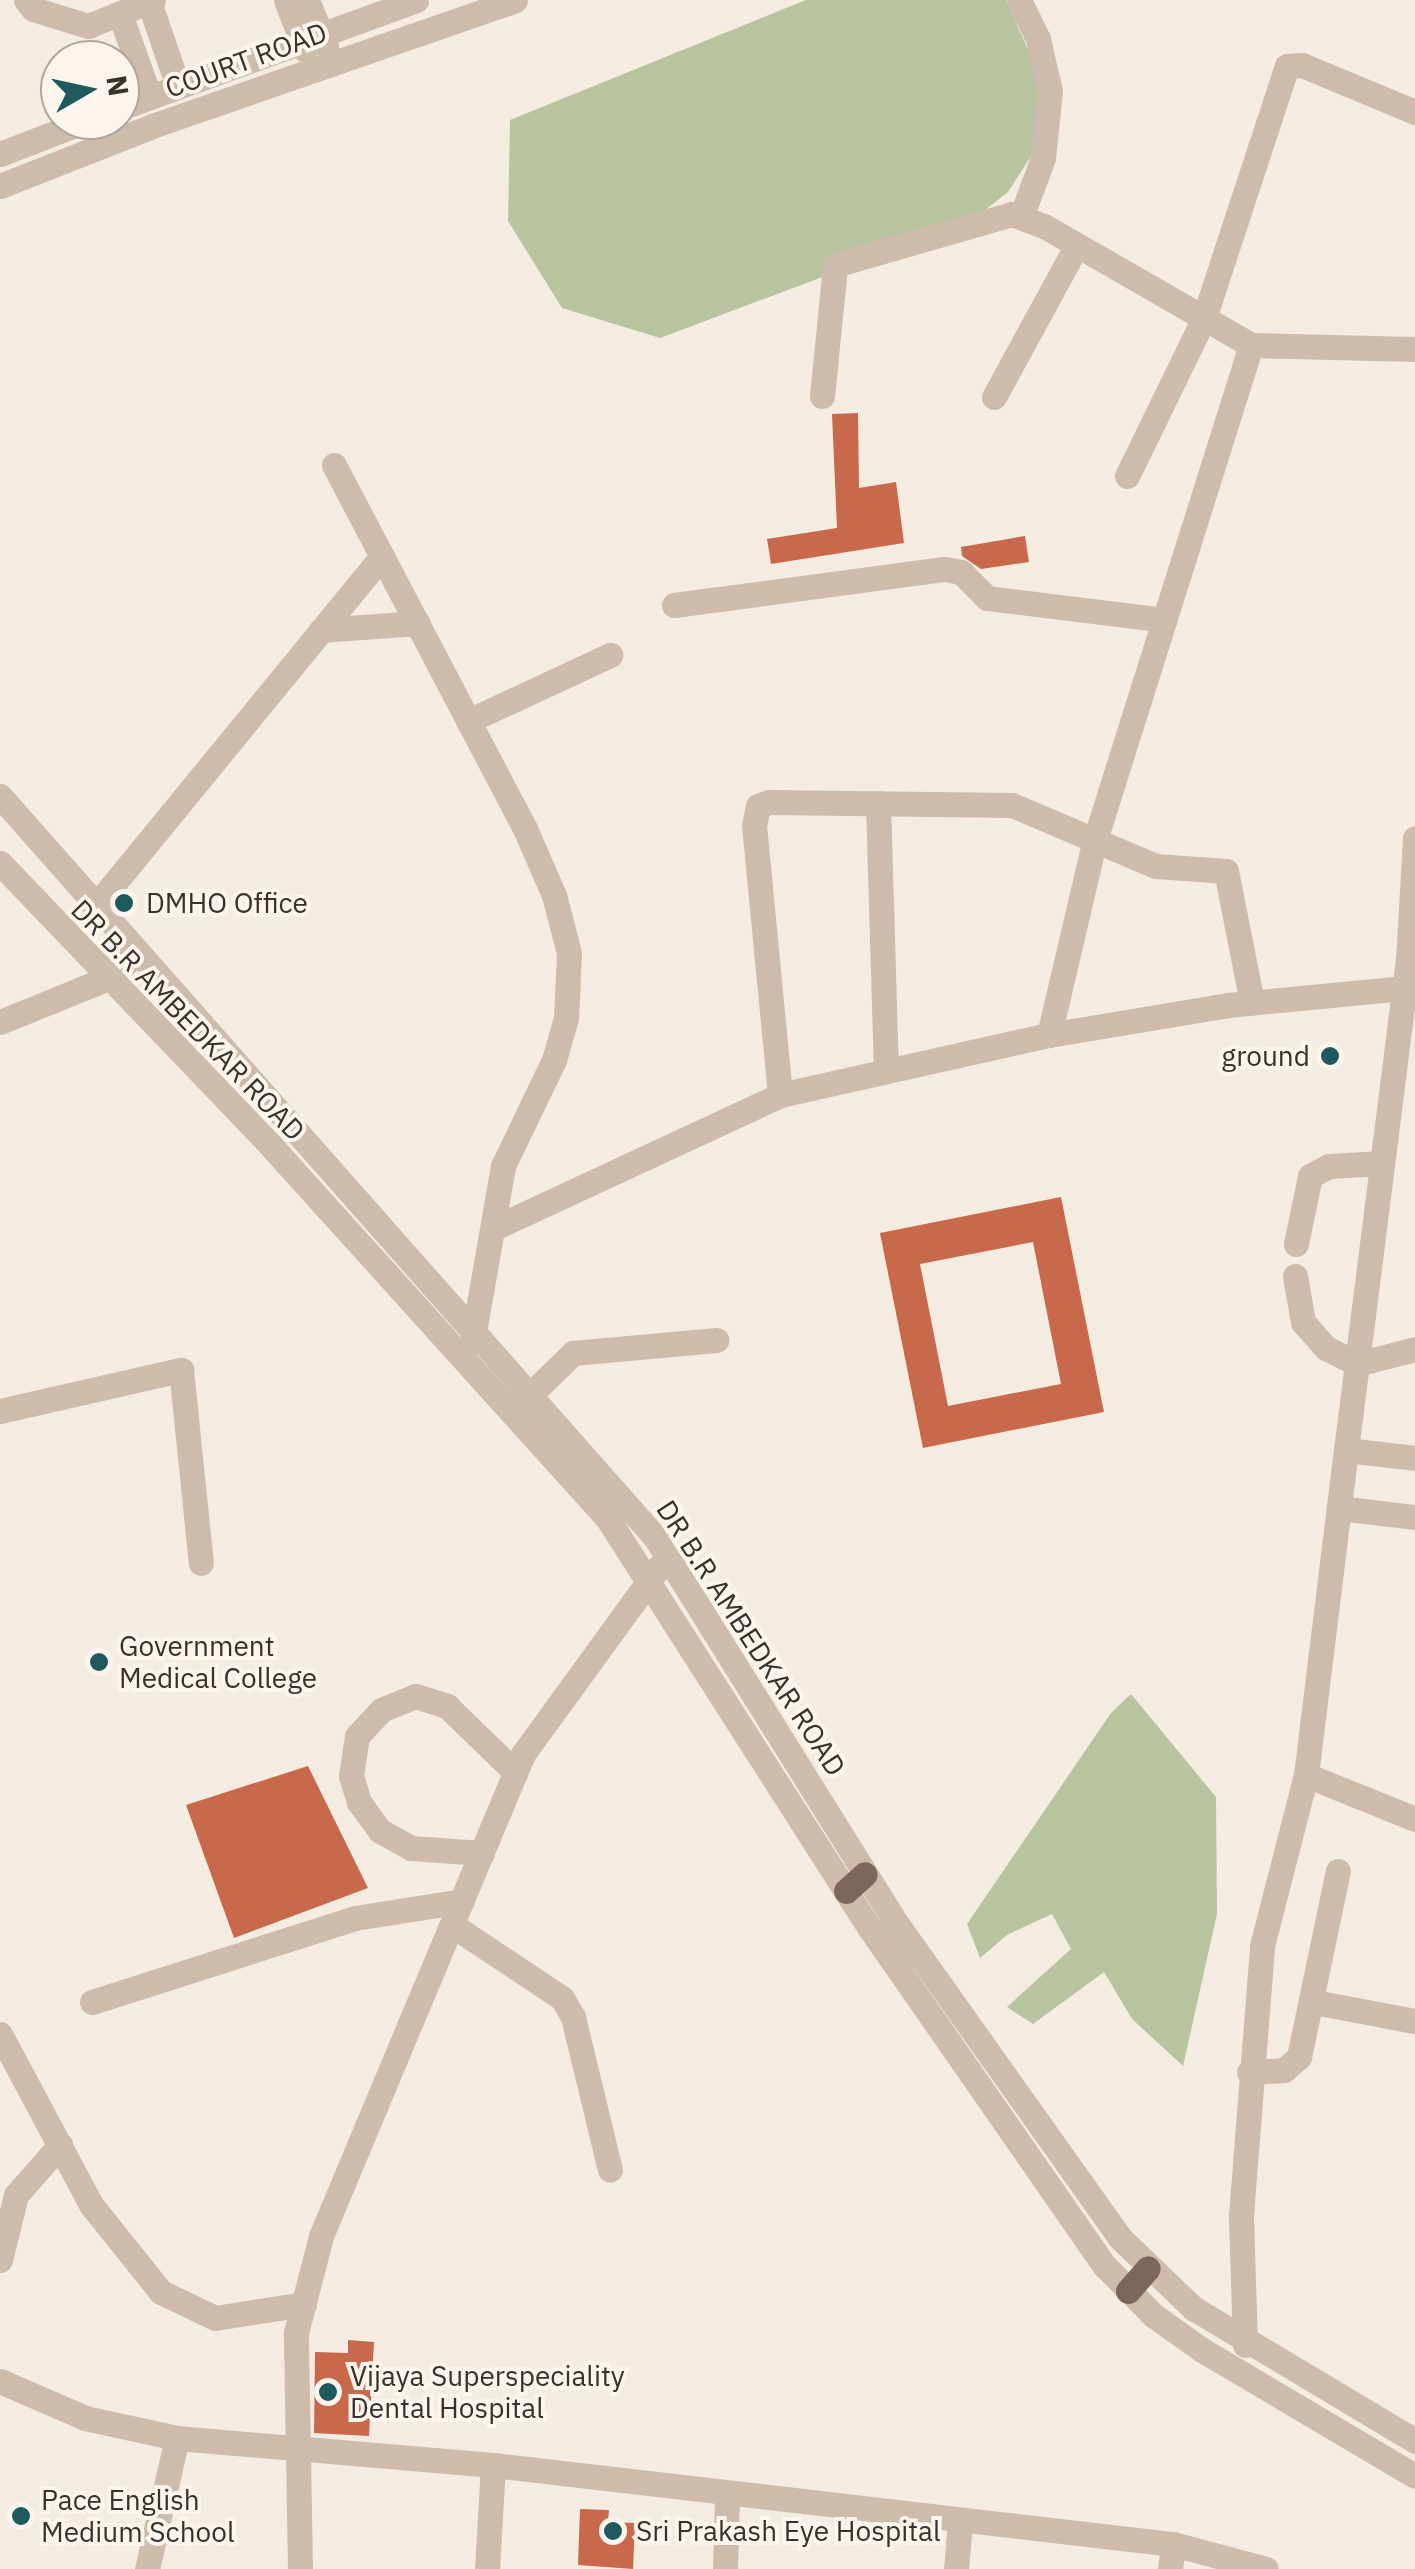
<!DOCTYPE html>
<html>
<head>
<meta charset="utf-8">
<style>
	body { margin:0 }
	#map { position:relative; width:1415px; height:2569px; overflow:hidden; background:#f4ebe1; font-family:"IBM Plex Sans",sans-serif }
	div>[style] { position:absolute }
	.green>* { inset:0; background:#b8c4a0 }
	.building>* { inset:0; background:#c8694b }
	.minor>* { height:25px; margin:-12.5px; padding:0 12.5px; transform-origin:12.5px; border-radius:12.5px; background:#cdbbac }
	.major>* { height:25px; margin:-12.5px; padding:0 12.5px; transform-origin:12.5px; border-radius:12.5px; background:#7d675c }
	.dots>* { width:28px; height:28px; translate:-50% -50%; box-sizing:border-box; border:5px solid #fbf5ee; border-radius:50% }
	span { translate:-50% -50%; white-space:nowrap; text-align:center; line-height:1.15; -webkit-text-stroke:8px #fbf5ee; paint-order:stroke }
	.street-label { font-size:28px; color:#3b302b }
	.poi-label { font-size:28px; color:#3b302b }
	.left { translate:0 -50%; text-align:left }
	.right { translate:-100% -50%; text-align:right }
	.north { position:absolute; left:40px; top:40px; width:100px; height:100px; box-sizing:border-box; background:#fbf5ee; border:2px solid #aea6a0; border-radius:50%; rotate:81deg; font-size:28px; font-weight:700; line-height:40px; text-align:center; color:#3b302b }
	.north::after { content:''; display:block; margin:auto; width:35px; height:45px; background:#1f5a5e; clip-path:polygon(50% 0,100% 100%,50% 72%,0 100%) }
</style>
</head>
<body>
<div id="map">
	<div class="green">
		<div style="clip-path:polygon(806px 0,1006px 0,1041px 79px,1039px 144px,1008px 192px,971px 221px,660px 338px,562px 308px,508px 221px,510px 120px)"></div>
		<div style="clip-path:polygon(1131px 1694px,1216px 1797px,1217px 1914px,1183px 2066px,1132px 2019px,1104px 1972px,1033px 2024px,1007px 2007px,1071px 1949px,1052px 1914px,1007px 1935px,980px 1958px,967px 1924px,1111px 1713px)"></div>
	</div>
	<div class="building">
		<div style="clip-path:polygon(858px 413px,859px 488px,896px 482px,904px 543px,771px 564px,767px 539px,837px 528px,832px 414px)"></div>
		<div style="clip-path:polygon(1025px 536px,1029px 562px,981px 569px,962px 556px,961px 547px)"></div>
		<div style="clip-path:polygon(evenodd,1061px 1197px,1104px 1412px,923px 1448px,880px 1233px,1061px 1197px,1033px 1242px,1061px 1384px,948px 1406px,920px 1264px,1033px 1242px)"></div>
		<div style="clip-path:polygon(308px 1766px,368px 1888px,234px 1938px,186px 1805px)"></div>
		<div style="clip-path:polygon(348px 2340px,374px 2342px,369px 2436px,314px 2433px,315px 2352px,348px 2353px)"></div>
		<div style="clip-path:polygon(580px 2509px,609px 2510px,608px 2522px,635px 2523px,633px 2569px,578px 2565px)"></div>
	</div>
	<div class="minor">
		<div style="left:26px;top:0;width:11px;rotate:52deg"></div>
		<div style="left:33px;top:9px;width:58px;rotate:17.2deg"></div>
		<div style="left:88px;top:26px;width:70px;rotate:-21.8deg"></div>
		<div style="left:286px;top:0;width:53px;rotate:69.2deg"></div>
		<div style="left:307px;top:0;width:50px;rotate:67.6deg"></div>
		<div style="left:1019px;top:0;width:43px;rotate:64deg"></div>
		<div style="left:1038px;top:39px;width:53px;rotate:77deg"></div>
		<div style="left:1050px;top:91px;width:67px;rotate:96deg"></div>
		<div style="left:1043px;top:158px;width:63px;rotate:110.4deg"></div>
		<div style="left:149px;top:2px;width:89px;rotate:71deg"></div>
		<div style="left:120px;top:14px;width:87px;rotate:70.5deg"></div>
		<div style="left:120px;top:108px;width:315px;rotate:-20deg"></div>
		<div style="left:0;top:154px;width:94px;rotate:-21.1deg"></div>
		<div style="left:0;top:186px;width:163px;rotate:-21.5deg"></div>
		<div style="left:152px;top:126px;width:384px;rotate:-19.1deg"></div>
		<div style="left:822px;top:396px;width:132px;rotate:-84.3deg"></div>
		<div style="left:835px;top:265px;width:184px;rotate:-16.1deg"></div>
		<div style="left:1012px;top:214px;width:34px;rotate:21deg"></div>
		<div style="left:1044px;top:226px;width:239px;rotate:29.9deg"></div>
		<div style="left:994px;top:397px;width:173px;rotate:-61.4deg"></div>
		<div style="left:334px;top:465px;width:413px;rotate:62.3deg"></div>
		<div style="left:526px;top:831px;width:70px;rotate:66.4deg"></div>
		<div style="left:554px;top:895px;width:60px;rotate:75.5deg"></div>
		<div style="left:569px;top:953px;width:65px;rotate:92.6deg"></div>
		<div style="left:566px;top:1018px;width:44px;rotate:105.9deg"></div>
		<div style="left:554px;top:1060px;width:118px;rotate:115.7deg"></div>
		<div style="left:503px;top:1166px;width:180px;rotate:99.9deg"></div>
		<div style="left:1127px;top:476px;width:176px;rotate:-64deg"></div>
		<div style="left:1204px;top:318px;width:265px;rotate:-71.8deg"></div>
		<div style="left:1287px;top:66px;width:15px;rotate:-4deg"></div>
		<div style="left:1302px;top:65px;width:122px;rotate:22.6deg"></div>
		<div style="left:674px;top:605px;width:273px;rotate:-7.6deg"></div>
		<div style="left:945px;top:569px;width:16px;rotate:11deg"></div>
		<div style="left:961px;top:572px;width:37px;rotate:45deg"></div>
		<div style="left:987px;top:598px;width:179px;rotate:7deg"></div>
		<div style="left:321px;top:630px;width:97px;rotate:-4.1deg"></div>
		<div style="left:468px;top:721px;width:157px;rotate:-24.9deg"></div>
		<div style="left:0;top:796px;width:989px;rotate:48.53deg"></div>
		<div style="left:655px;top:1537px;width:448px;rotate:58deg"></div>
		<div style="left:892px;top:1917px;width:392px;rotate:54.6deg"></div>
		<div style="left:1119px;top:2237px;width:103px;rotate:43.8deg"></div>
		<div style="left:1193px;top:2308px;width:259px;rotate:30.9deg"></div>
		<div style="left:878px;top:803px;width:268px;rotate:88.3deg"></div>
		<div style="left:0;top:863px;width:393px;rotate:46.2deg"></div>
		<div style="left:272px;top:1147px;width:498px;rotate:47.9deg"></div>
		<div style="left:606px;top:1516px;width:488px;rotate:57.4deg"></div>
		<div style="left:869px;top:1927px;width:413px;rotate:55.2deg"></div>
		<div style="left:1105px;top:2266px;width:69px;rotate:45.6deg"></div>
		<div style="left:1153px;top:2315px;width:60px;rotate:35.5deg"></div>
		<div style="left:1202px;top:2350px;width:247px;rotate:30.6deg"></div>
		<div style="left:94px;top:908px;width:455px;rotate:-50.7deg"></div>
		<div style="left:0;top:1022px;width:114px;rotate:-22.1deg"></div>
		<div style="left:106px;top:979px;width:40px;rotate:-39deg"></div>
		<div style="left:1049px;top:1035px;width:181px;rotate:-9.5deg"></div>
		<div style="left:1228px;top:1005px;width:177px;rotate:-5.5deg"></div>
		<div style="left:780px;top:1095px;width:270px;rotate:-95.5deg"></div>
		<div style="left:754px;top:826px;width:20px;rotate:-79deg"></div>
		<div style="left:758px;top:806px;width:12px;rotate:-20deg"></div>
		<div style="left:769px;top:802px;width:243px;rotate:0.7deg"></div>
		<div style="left:1012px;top:805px;width:156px;rotate:23deg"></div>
		<div style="left:1156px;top:866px;width:70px;rotate:4.1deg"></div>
		<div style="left:1226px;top:871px;width:134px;rotate:78.8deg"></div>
		<div style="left:494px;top:1228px;width:315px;rotate:-24.9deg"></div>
		<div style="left:780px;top:1095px;width:276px;rotate:-12.6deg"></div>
		<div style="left:1049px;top:1035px;width:197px;rotate:-76.8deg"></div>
		<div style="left:1094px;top:843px;width:522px;rotate:-72.5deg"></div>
		<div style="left:1251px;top:345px;width:164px;rotate:1.4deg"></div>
		<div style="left:1296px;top:1244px;width:69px;rotate:-78.4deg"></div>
		<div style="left:1310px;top:1176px;width:21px;rotate:-28deg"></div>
		<div style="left:1329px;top:1166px;width:53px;rotate:-3.2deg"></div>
		<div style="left:1295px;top:1276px;width:47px;rotate:80.1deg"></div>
		<div style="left:1303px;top:1322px;width:35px;rotate:49deg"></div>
		<div style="left:1326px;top:1348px;width:35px;rotate:27deg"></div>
		<div style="left:1357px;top:1364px;width:60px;rotate:-14.5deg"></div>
		<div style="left:531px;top:1394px;width:59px;rotate:-44.3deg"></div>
		<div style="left:573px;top:1353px;width:144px;rotate:-5.2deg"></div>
		<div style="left:0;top:1411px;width:186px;rotate:-12.8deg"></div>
		<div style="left:181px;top:1370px;width:194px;rotate:84.1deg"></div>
		<div style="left:1346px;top:1450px;width:494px;rotate:-82.8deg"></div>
		<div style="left:1408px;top:960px;width:122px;rotate:-86.7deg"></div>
		<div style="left:1339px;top:1508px;width:77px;rotate:6.8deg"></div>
		<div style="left:1306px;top:1775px;width:327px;rotate:-83deg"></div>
		<div style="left:1346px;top:1450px;width:69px;rotate:6.6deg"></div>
		<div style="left:482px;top:1853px;width:71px;rotate:-176deg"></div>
		<div style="left:411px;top:1848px;width:35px;rotate:-151deg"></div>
		<div style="left:380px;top:1831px;width:36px;rotate:-126deg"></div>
		<div style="left:359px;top:1802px;width:27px;rotate:-107deg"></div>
		<div style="left:351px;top:1776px;width:40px;rotate:-81.5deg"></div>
		<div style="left:357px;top:1736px;width:35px;rotate:-47deg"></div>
		<div style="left:381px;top:1710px;width:37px;rotate:-22deg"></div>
		<div style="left:415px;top:1696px;width:34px;rotate:17deg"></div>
		<div style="left:447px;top:1706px;width:95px;rotate:44.1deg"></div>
		<div style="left:452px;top:1925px;width:132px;rotate:33.6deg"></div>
		<div style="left:562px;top:1998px;width:22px;rotate:60deg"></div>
		<div style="left:573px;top:2017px;width:157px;rotate:76.4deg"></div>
		<div style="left:92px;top:2002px;width:276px;rotate:-17.7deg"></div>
		<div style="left:355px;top:1918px;width:108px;rotate:-9deg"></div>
		<div style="left:1314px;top:2002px;width:103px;rotate:10.7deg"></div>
		<div style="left:0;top:2034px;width:195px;rotate:61.9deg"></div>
		<div style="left:92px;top:2206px;width:110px;rotate:51.3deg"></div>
		<div style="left:161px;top:2292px;width:60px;rotate:25.7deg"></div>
		<div style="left:215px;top:2318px;width:90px;rotate:-8.9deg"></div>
		<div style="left:1249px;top:2072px;width:35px;rotate:-3deg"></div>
		<div style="left:1284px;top:2070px;width:20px;rotate:-41deg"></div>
		<div style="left:1299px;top:2057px;width:190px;rotate:-78.2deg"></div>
		<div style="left:0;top:2260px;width:67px;rotate:-76.2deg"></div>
		<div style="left:16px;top:2195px;width:67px;rotate:-48.7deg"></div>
		<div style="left:1245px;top:2345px;width:130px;rotate:-91.8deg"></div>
		<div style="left:1241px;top:2215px;width:270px;rotate:-85.5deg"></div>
		<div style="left:1262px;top:1946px;width:177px;rotate:-75.6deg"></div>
		<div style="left:1306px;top:1775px;width:118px;rotate:22deg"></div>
		<div style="left:0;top:2381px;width:93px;rotate:23.5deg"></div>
		<div style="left:85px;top:2418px;width:94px;rotate:12.3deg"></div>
		<div style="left:177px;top:2438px;width:317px;rotate:4.9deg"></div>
		<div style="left:493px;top:2465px;width:685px;rotate:6.63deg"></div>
		<div style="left:1173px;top:2544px;width:96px;rotate:15deg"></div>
		<div style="left:147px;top:2569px;width:134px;rotate:-77.1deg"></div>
		<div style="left:300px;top:2569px;width:236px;rotate:-91deg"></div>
		<div style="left:296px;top:2333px;width:100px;rotate:-75.5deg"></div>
		<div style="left:321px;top:2236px;width:523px;rotate:-67.26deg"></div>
		<div style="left:523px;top:1754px;width:231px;rotate:-54deg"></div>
		<div style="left:487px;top:2569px;width:104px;rotate:-86.7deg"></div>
		<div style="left:725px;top:2569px;width:72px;rotate:-88.4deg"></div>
		<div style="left:956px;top:2569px;width:47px;rotate:-85.1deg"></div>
		<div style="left:1170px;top:2569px;width:25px;rotate:-83deg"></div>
	</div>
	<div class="major">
		<div style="left:846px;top:1891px;width:25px;rotate:-42deg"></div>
		<div style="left:1128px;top:2291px;width:30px;rotate:-49deg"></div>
	</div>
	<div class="dots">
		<div style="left:124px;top:903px;background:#1f5a5e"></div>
		<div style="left:1330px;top:1056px;background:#1f5a5e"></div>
		<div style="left:99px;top:1662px;background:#1f5a5e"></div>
		<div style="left:328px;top:2392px;background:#1f5a5e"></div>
		<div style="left:21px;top:2516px;background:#1f5a5e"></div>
		<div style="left:613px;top:2531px;background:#1f5a5e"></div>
	</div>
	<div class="street-label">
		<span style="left:246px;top:60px;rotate:-20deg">COURT ROAD</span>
		<span style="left:188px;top:1020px;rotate:46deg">DR B.R AMBEDKAR ROAD</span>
		<span style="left:751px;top:1638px;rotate:57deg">DR B.R AMBEDKAR ROAD</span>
	</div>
	<div class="poi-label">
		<span class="left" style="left:146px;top:903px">DMHO Office</span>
		<span class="right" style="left:1310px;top:1056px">ground</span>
		<span class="left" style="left:119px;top:1662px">Government<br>Medical College</span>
		<span class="left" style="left:350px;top:2392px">Vijaya Superspeciality<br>Dental Hospital</span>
		<span class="left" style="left:41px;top:2516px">Pace English<br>Medium School</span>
		<span class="left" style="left:636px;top:2531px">Sri Prakash Eye Hospital</span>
	</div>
	<div class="north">N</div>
</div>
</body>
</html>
